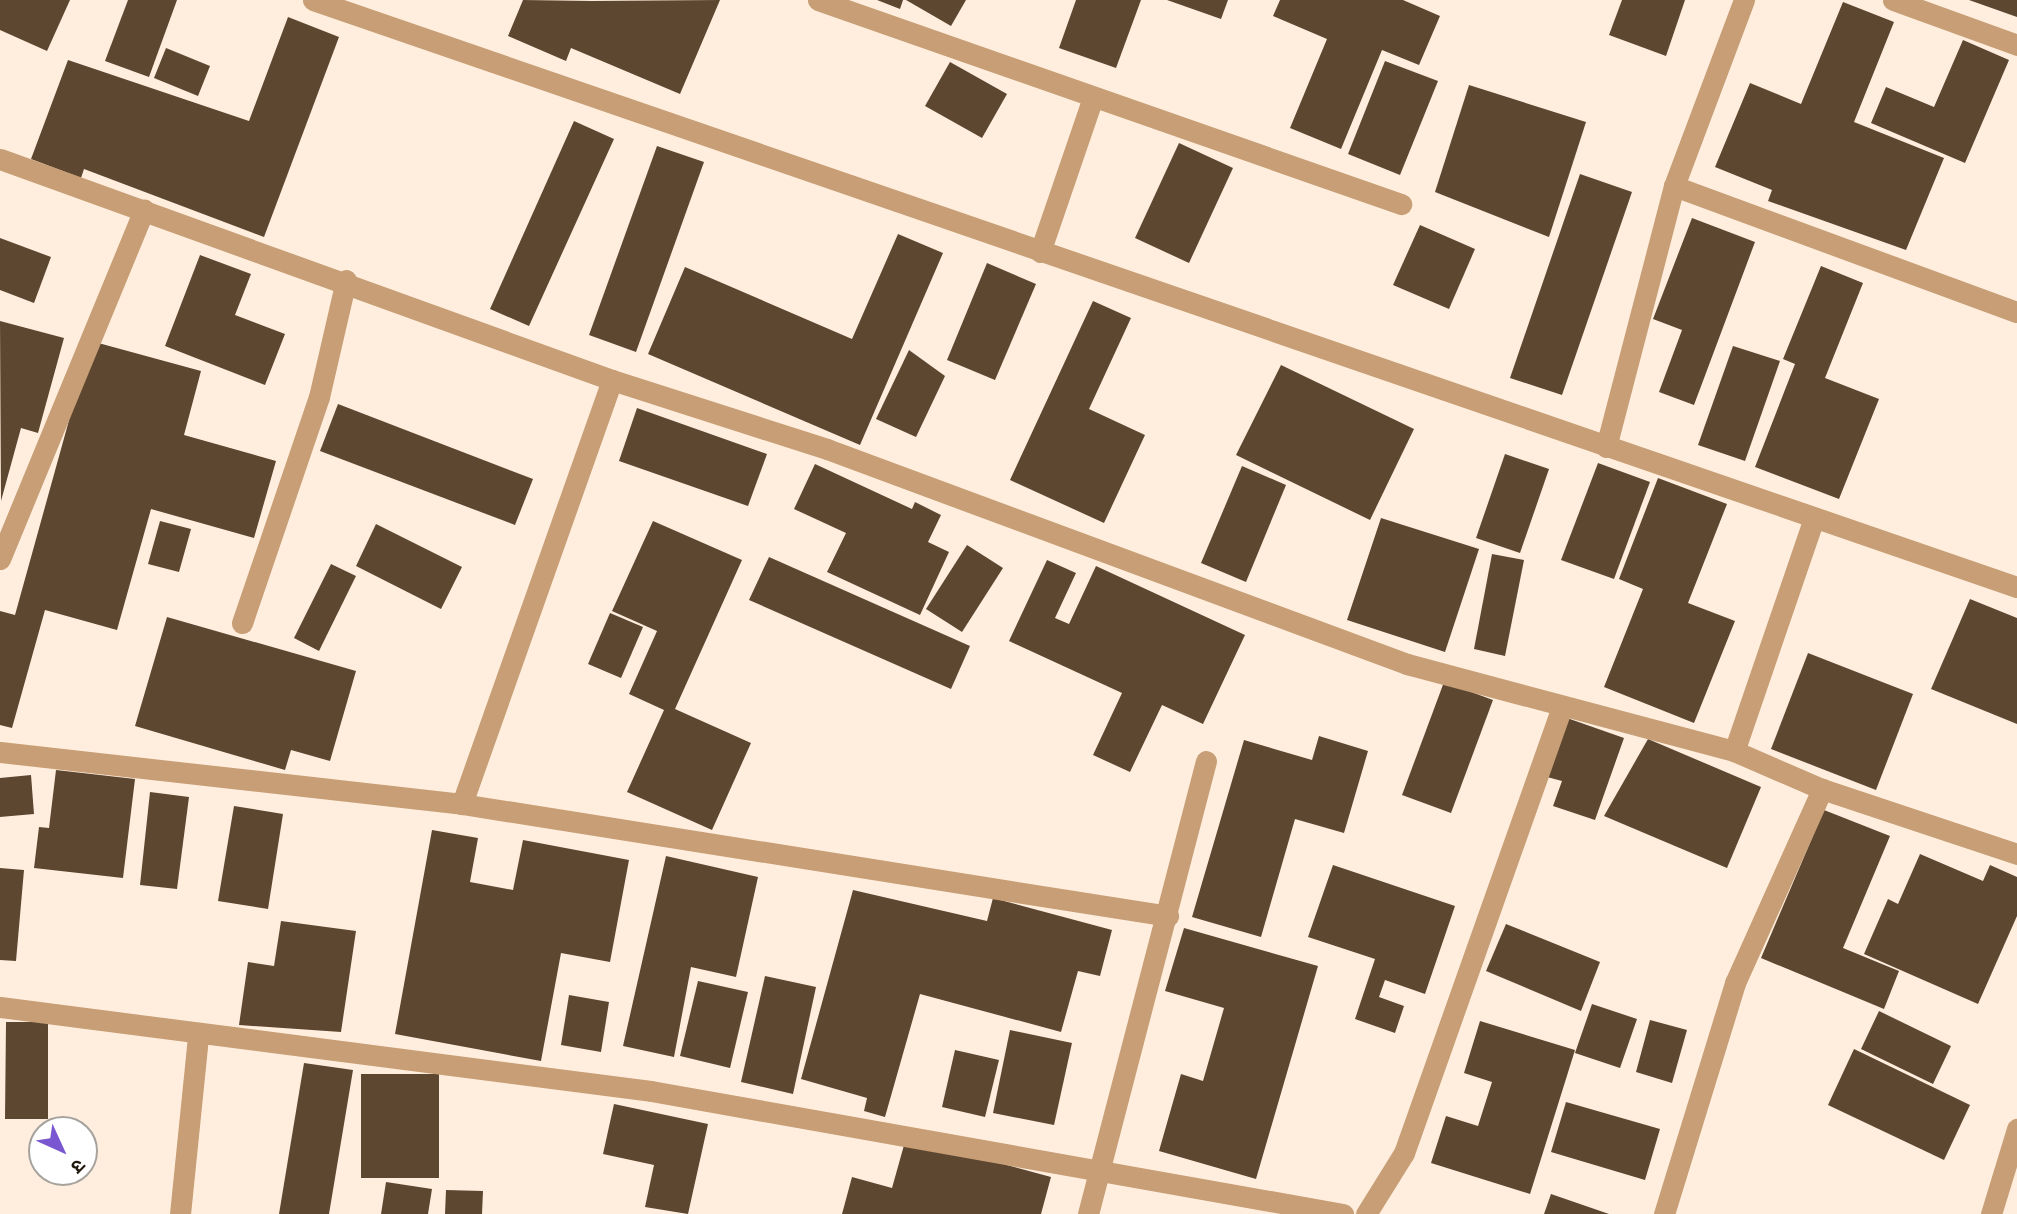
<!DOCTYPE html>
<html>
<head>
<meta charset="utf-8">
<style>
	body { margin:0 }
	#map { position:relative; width:2017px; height:1214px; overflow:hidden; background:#ffeede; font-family:Georgia,"Noto Sans Devanagari",serif }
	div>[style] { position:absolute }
	.building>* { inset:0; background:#5d4731 }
	.minor>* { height:21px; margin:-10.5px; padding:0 10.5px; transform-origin:10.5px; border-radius:10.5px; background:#c79e75 }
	span { translate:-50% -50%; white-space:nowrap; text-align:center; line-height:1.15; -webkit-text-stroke:7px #fefffe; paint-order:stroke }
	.north { position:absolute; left:28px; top:1116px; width:70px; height:70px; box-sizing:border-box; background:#fefffe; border:2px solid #a6a39e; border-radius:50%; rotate:135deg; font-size:19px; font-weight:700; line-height:28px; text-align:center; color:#21180e }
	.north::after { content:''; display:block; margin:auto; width:24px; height:32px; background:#7a57d1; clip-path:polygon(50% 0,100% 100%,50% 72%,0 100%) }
</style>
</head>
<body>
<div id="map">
	<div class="building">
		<div style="clip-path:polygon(0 0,70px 0,47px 51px,0 30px)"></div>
		<div style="clip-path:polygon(128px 0,177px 0,149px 77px,105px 61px)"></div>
		<div style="clip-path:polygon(523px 0,592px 1px,720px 0,680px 94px,571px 48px,566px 61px,508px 36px)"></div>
		<div style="clip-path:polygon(877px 0,903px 0,900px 9px)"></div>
		<div style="clip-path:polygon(906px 0,966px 0,951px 26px)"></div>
		<div style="clip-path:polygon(1076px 0,1141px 0,1116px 68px,1059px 48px)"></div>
		<div style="clip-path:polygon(1167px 0,1228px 0,1221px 19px)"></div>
		<div style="clip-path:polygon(1280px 0,1403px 0,1440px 16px,1419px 65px,1382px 50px,1341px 149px,1290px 128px,1327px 39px,1273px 16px)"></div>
		<div style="clip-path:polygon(1622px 0,1685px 0,1666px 56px,1609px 35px)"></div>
		<div style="clip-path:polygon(1969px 0,2017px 0,2017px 17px)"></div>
		<div style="clip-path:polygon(1843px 2px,1894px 22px,1854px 122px,1944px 158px,1906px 250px,1768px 201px,1772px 190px,1715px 167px,1750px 83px,1801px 104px)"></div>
		<div style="clip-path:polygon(288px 17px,339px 37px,264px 237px,84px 169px,81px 178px,31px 159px,68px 60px,249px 121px)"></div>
		<div style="clip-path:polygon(1963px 40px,2009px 60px,1965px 163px,1871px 123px,1886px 87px,1934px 107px)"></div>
		<div style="clip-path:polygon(166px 48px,210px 66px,198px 96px,154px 78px)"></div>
		<div style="clip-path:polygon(1385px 61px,1438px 81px,1400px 175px,1348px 154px)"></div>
		<div style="clip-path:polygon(950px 62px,1007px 94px,982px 138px,925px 106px)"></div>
		<div style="clip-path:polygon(1469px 85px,1586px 122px,1549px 237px,1435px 192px)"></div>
		<div style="clip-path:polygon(574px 121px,614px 139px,529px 326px,490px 309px)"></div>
		<div style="clip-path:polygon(1179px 143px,1233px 168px,1189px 263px,1135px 238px)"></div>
		<div style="clip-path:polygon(657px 146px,704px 162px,636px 352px,589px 335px)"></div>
		<div style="clip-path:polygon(1580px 174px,1632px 192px,1562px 395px,1510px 378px)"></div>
		<div style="clip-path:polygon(1692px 218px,1755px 242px,1694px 405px,1659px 392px,1682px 330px,1653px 319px)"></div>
		<div style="clip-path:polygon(1420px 225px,1475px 249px,1449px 309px,1393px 285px)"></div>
		<div style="clip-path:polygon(898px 234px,943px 253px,860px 445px,648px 354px,685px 267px,852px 339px)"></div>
		<div style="clip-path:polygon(0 238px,51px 257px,34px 303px,0 290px)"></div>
		<div style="clip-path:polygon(200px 255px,251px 274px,235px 315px,285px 334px,265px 385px,165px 346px)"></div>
		<div style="clip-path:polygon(987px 263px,1036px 284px,995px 380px,947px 360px)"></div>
		<div style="clip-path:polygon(1821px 266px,1863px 283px,1825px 378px,1879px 399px,1839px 499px,1755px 467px,1795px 364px,1783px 359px)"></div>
		<div style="clip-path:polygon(1093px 301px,1131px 318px,1089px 409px,1145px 435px,1104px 523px,1010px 480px)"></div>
		<div style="clip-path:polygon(0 321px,64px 338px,38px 433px,21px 428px,1px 501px)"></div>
		<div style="clip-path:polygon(91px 341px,201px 371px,184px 435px,276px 461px,254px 538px,151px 509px,117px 630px,45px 610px,12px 728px,0 725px,0 611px,15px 615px)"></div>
		<div style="clip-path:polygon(1733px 346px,1780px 361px,1745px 461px,1698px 445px)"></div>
		<div style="clip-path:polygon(909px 350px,945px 376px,916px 437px,876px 419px)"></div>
		<div style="clip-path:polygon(1281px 365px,1414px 429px,1370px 520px,1236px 455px)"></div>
		<div style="clip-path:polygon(338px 404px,533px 479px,515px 525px,320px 451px)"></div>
		<div style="clip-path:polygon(637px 408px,767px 454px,748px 506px,619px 461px)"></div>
		<div style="clip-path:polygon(1505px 454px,1549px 469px,1520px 553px,1476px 538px)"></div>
		<div style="clip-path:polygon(1598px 463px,1650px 482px,1614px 579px,1561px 560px)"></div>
		<div style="clip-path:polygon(815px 464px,912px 509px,915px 502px,941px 515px,928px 542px,949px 552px,920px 615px,827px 572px,846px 533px,794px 509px)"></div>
		<div style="clip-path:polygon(1242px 466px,1286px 485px,1246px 582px,1201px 563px)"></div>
		<div style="clip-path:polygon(1658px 478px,1727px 504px,1688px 603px,1735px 621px,1694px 723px,1604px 687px,1643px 589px,1619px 579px)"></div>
		<div style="clip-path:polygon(1381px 518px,1479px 549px,1445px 652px,1347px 620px)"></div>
		<div style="clip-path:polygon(160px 521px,191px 529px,179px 572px,148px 564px)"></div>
		<div style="clip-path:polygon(653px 521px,742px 560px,675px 709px,751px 743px,712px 830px,627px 792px,664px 710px,629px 694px,657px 631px,612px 611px)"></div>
		<div style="clip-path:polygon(376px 524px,462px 567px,441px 609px,356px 566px)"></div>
		<div style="clip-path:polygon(967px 545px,1003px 568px,962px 632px,926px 609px)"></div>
		<div style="clip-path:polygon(1492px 554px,1524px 560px,1505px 656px,1474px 649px)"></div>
		<div style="clip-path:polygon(769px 557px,970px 646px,951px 689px,749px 600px)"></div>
		<div style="clip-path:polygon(1047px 560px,1076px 573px,1055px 618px,1069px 624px,1096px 566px,1245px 635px,1203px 724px,1162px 705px,1130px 772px,1093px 755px,1122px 693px,1009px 641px)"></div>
		<div style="clip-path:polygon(331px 564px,356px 576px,319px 651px,294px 638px)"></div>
		<div style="clip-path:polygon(1970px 599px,2017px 618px,2017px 724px,1931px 689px)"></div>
		<div style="clip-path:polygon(610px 613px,643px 627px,621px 678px,588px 664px)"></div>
		<div style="clip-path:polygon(167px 617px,356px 671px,330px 761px,291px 750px,285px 770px,135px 726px)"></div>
		<div style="clip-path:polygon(1808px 653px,1913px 694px,1876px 790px,1771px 749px)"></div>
		<div style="clip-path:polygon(1444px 682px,1493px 700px,1451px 813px,1402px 795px)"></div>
		<div style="clip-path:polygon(1567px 718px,1624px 738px,1595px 820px,1553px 806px,1562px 781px,1547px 777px)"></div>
		<div style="clip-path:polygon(1319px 736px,1368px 751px,1344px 833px,1295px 819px,1261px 937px,1192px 917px,1244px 740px,1312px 760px)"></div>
		<div style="clip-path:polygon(1648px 739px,1761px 787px,1727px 868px,1604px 816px)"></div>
		<div style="clip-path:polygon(56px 770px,135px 779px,123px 878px,34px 868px,39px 827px,49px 828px)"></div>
		<div style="clip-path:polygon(31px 775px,34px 814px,0 817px,0 778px)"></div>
		<div style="clip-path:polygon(150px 792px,189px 797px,177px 889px,140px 885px)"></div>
		<div style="clip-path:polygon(234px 806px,283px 814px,268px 909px,218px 901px)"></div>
		<div style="clip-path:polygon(1824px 810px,1890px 836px,1843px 948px,1899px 971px,1884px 1009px,1761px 958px)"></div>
		<div style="clip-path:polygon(432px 830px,478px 838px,470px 882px,513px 890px,523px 840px,629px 860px,610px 962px,561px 953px,541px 1061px,395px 1034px)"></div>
		<div style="clip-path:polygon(1920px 854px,1983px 881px,1990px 865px,2017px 877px,2017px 916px,1978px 1004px,1864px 954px,1888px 899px,1898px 904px)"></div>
		<div style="clip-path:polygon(666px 856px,758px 877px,736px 977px,691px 967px,674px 1057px,623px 1046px)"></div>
		<div style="clip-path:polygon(1333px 865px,1455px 906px,1425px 994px,1385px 980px,1379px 997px,1404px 1006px,1395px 1033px,1355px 1019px,1375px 959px,1308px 937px)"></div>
		<div style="clip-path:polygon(0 868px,24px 870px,16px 961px,0 960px)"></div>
		<div style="clip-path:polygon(853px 890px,987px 921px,993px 898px,1112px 930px,1100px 976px,1078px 971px,1061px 1032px,920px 994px,885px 1117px,864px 1111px,867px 1098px,801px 1079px)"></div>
		<div style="clip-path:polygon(281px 921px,356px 931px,341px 1032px,239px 1025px,248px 962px,274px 966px)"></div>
		<div style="clip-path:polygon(1506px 924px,1600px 962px,1581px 1011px,1486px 971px)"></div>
		<div style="clip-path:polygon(1184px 928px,1318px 966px,1256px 1179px,1159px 1151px,1181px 1074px,1203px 1081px,1224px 1008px,1165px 991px)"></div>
		<div style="clip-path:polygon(765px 976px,816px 987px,793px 1094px,741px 1082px)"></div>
		<div style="clip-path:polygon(698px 981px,748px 992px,730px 1068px,680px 1056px)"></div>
		<div style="clip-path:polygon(569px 995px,609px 1002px,601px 1052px,561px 1045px)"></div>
		<div style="clip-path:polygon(1592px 1004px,1637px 1019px,1620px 1068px,1575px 1053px)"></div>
		<div style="clip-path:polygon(1879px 1011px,1951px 1046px,1933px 1084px,1861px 1049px)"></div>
		<div style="clip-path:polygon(1650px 1020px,1687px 1030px,1672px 1083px,1636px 1072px)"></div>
		<div style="clip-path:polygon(1480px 1021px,1575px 1050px,1530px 1194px,1431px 1163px,1446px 1116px,1478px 1126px,1492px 1082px,1464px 1073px)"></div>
		<div style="clip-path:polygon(6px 1022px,48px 1022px,48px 1119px,5px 1119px)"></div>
		<div style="clip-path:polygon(1010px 1030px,1072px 1043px,1054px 1125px,993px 1113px)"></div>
		<div style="clip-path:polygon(1854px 1049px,1970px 1105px,1944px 1160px,1828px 1105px)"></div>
		<div style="clip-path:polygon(955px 1050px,999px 1060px,985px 1117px,942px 1107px)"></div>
		<div style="clip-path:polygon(304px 1063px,353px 1070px,329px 1214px,279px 1214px)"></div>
		<div style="clip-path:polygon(361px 1074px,439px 1074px,439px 1178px,361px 1178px)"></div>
		<div style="clip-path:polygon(1566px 1102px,1660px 1129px,1645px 1180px,1551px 1152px)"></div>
		<div style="clip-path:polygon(614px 1104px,708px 1124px,688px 1214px,645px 1207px,654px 1165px,603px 1154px)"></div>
		<div style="clip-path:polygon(906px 1138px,1051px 1177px,1041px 1214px,842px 1214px,852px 1177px,892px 1188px)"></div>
		<div style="clip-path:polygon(386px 1182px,432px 1189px,428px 1214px,381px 1214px)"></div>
		<div style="clip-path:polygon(446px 1190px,483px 1191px,482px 1214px,445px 1214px)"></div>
		<div style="clip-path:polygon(1551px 1194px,1609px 1214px,1544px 1214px)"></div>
	</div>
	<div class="minor">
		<div style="left:313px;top:0;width:1802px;rotate:19.01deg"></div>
		<div style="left:818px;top:0;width:618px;rotate:19.29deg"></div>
		<div style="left:1893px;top:0;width:132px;rotate:19.9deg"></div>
		<div style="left:0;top:159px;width:651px;rotate:19.86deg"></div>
		<div style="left:612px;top:380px;width:450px;rotate:109.5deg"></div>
		<div style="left:462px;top:804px;width:715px;rotate:9.01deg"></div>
		<div style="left:1674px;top:186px;width:365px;rotate:20.2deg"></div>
		<div style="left:1040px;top:252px;width:164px;rotate:-71.1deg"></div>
		<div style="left:612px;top:380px;width:226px;rotate:17.8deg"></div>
		<div style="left:827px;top:449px;width:619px;rotate:20.34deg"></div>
		<div style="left:1407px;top:664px;width:338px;rotate:14.9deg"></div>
		<div style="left:1606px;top:447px;width:270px;rotate:-75.4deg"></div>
		<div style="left:1674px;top:186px;width:199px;rotate:-69.4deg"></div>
		<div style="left:1814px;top:518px;width:246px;rotate:108.9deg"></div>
		<div style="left:1734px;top:751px;width:96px;rotate:23.4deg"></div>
		<div style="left:0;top:559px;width:378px;rotate:-67.6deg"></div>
		<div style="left:242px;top:623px;width:239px;rotate:-71.2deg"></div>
		<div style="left:319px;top:397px;width:120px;rotate:-77deg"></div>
		<div style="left:0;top:752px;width:465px;rotate:6.4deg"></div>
		<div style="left:0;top:1007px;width:656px;rotate:7.35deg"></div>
		<div style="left:651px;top:1091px;width:703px;rotate:10.08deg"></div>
		<div style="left:180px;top:1214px;width:179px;rotate:-84.2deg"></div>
		<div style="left:1088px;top:1214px;width:468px;rotate:-75.4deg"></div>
		<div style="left:1366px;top:1214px;width:72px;rotate:-58.1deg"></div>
		<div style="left:1404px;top:1153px;width:472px;rotate:-70.5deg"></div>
		<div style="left:1664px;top:1214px;width:242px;rotate:-72.9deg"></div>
		<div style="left:1735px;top:983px;width:213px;rotate:-65.8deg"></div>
		<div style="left:1822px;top:789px;width:206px;rotate:18.4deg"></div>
		<div style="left:1991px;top:1214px;width:89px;rotate:-73deg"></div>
	</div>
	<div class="north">उ</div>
</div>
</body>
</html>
